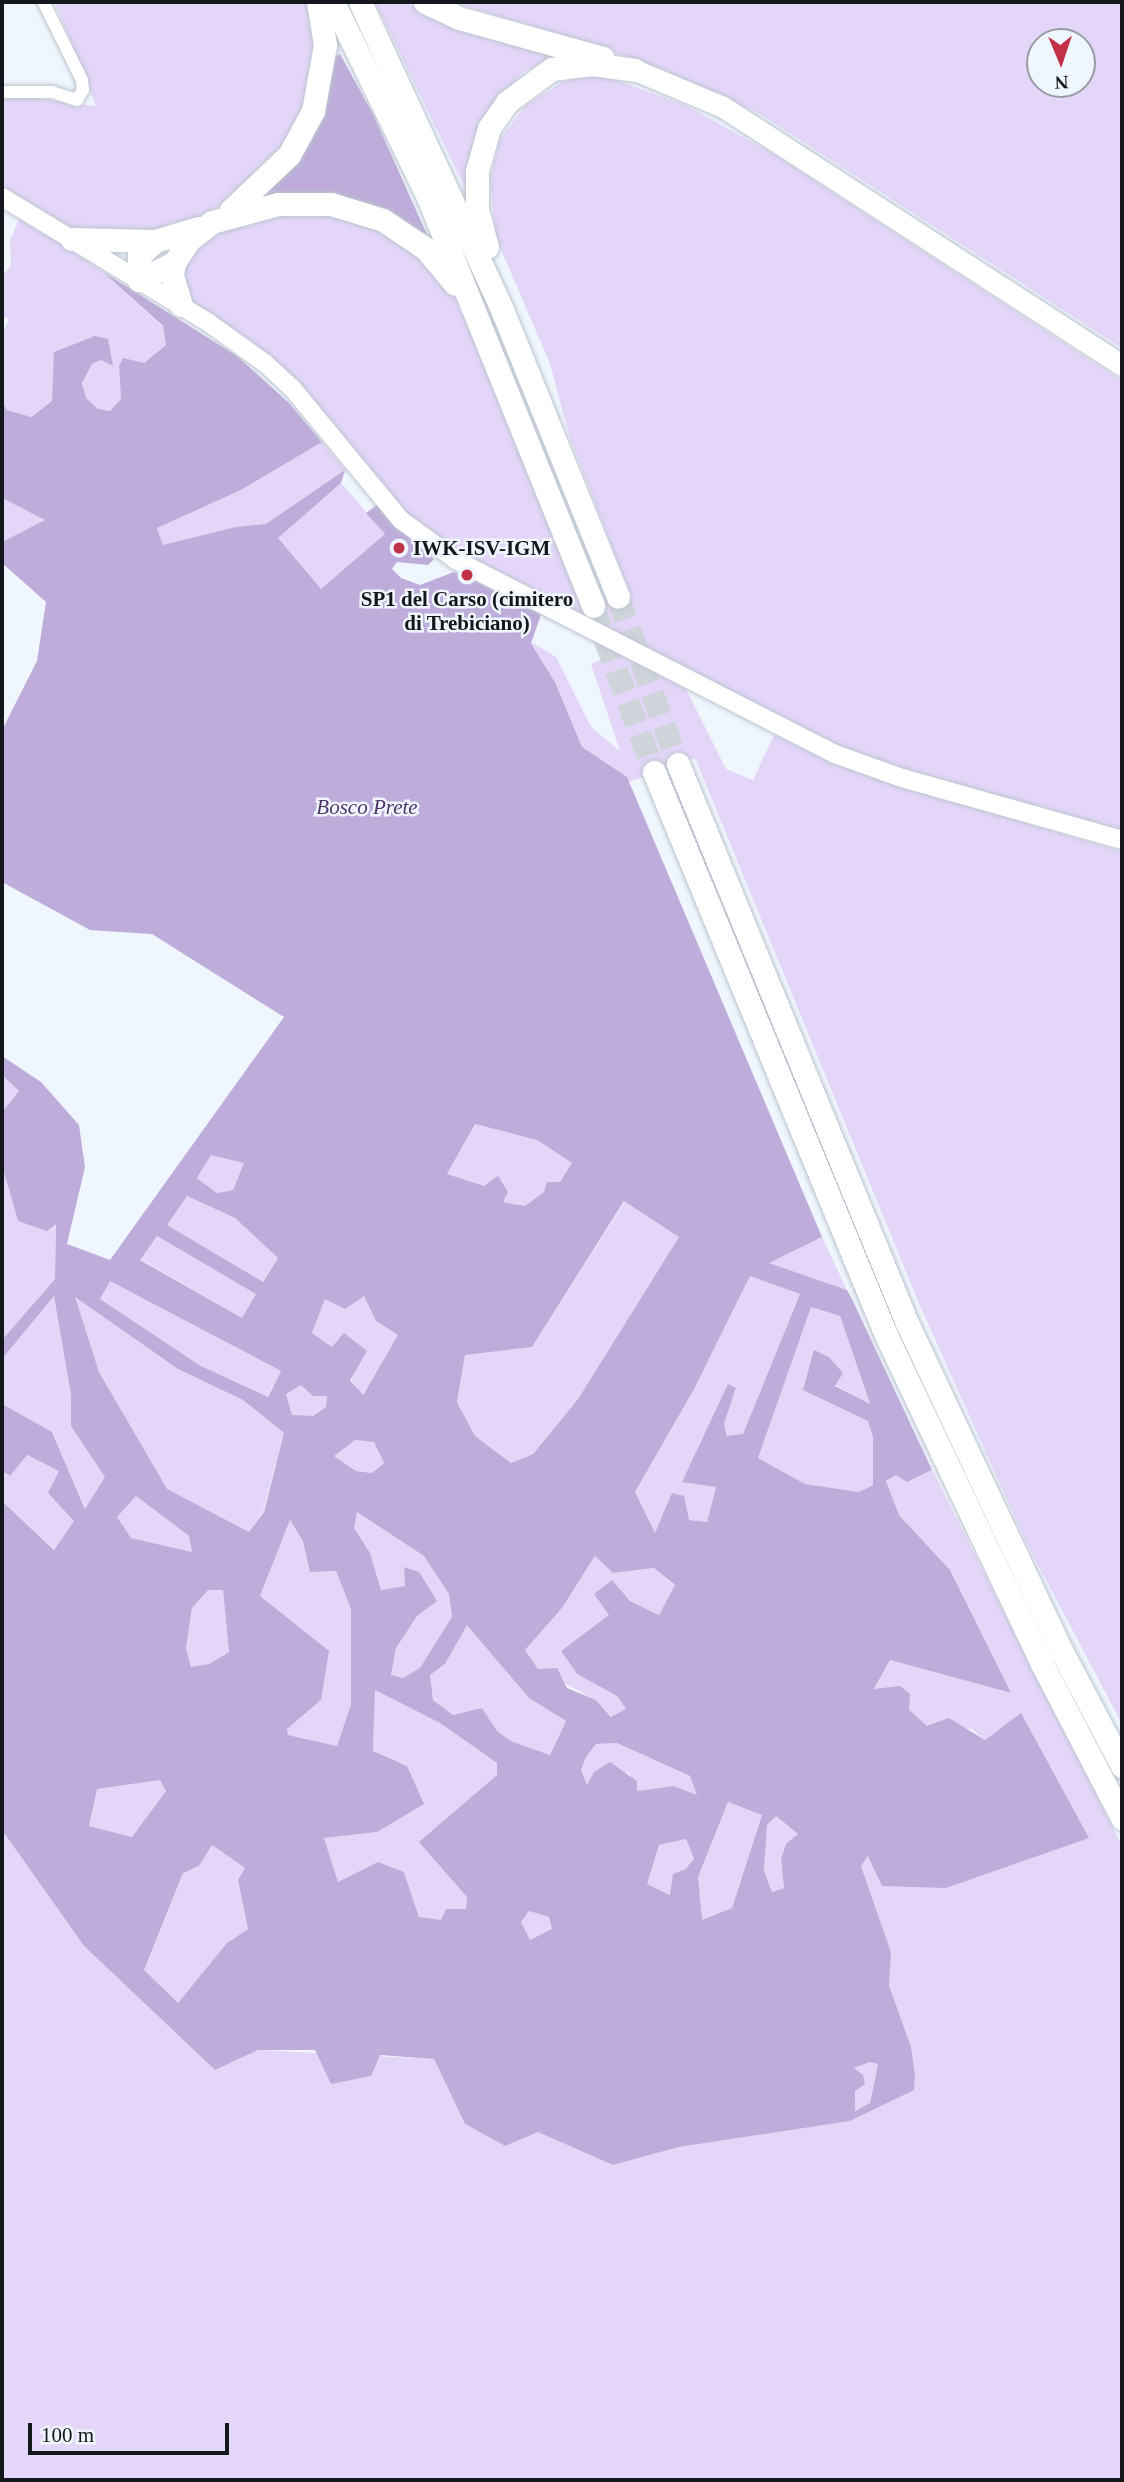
<!DOCTYPE html>
<html>
<head>
<meta charset="utf-8">
<style>
	body { margin:0 }
	#map { position:relative; width:1124px; height:2482px; overflow:hidden; background:#f0f6fd; font-family:"Times New Roman",serif }
	div>[style] { position:absolute }
	.green>* { inset:0; background:#e4d6f9 }
	.forest>* { inset:0; background:#beacda }
	.motorway-tunnel>* { height:23px; margin-top:-11.5px; transform-origin:0; background:repeating-linear-gradient(90deg,#cfd4db 0 23px,transparent 0 34px) }
	.roads { filter:drop-shadow(0 0 2px #bbc4d0) drop-shadow(0 0 2px #bbc4d0) }
	.minor>* { height:12px; margin:-6px; padding:0 6px; transform-origin:6px; border-radius:6px; background:#fff }
	.secondary>* { height:18px; margin:-9px; padding:0 9px; transform-origin:9px; border-radius:9px; background:#fff }
	.primary>* { height:21px; margin:-10.5px; padding:0 10.5px; transform-origin:10.5px; border-radius:10.5px; background:#fff }
	.motorway>* { height:23px; margin:-11.5px; padding:0 11.5px; transform-origin:11.5px; border-radius:11.5px; background:#fff }
	.dots>* { width:19px; height:19px; translate:-50% -50%; box-sizing:border-box; border:4px solid #f0f6fd; border-radius:50% }
	span { translate:-50% -50%; white-space:nowrap; text-align:center; line-height:1.15; -webkit-text-stroke:5px #f0f6fd; paint-order:stroke }
	.poi-label { font-size:21px; color:#13161a; font-weight:700 }
	.left { translate:0 -50%; text-align:left }
	.park-label { font-size:21px; color:#4e346d; font-style:italic }
	.frame { position:absolute; inset:0; border:4px solid #13161a; pointer-events:none }
	.north { position:absolute; left:1026px; top:28px; width:70px; height:70px; box-sizing:border-box; background:#f0f6fd; border:2px solid #989ca2; border-radius:50%; rotate:178deg; font-size:19px; font-weight:700; line-height:28px; text-align:center; color:#13161a }
	.north::after { content:''; display:block; margin:auto; width:24px; height:32px; background:#c13148; clip-path:polygon(50% 0,100% 100%,50% 72%,0 100%) }
	.scale { position:absolute; left:28px; top:2423px; width:201px; height:32px; box-sizing:border-box; border:4px solid #13161a; border-top:0; padding-left:9px; font-size:21px; line-height:24px; white-space:nowrap; color:#13161a; -webkit-text-stroke:5px #f0f6fd; paint-order:stroke }
</style>
</head>
<body>
<div id="map">
	<div class="green">
		<div style="clip-path:polygon(55px 2px,311px 2px,316px 35px,310px 94px,288px 143px,227px 202px,187px 222px,148px 233px,77px 232px,40px 211px,2px 188px,2px 98px,18px 96px,96px 106px)"></div>
		<div style="clip-path:polygon(375px 2px,403px 2px,570px 58px,546px 61px,523px 72px,489px 110px,468px 194px)"></div>
		<div style="clip-path:polygon(evenodd,454px 2px,1122px 2px,1122px 348px,760px 114px,637px 60px,454px 2px,1040px 42px,1082px 42px,1082px 84px,1040px 84px,1040px 42px)"></div>
		<div style="clip-path:polygon(605px 76px,687px 106px,775px 155px,1122px 381px,1122px 831px,853px 754px,463px 555px,413px 521px,357px 456px,189px 302px,182px 283px,184px 264px,193px 249px,221px 229px,259px 217px,320px 212px,365px 222px,407px 244px,453px 292px,585px 609px,630px 593px,569px 435px,550px 364px,496px 238px,490px 181px,499px 141px,525px 106px,565px 80px)"></div>
		<div style="clip-path:polygon(20px 217px,102px 271px,163px 327px,166px 345px,144px 363px,119px 366px,121px 399px,110px 411px,98px 409px,86px 398px,82px 383px,92px 364px,101px 360px,112px 366px,108px 340px,52px 401px,30px 417px,7px 410px,2px 401px,2px 335px,9px 319px,2px 316px,2px 277px,11px 265px,10px 240px)"></div>
		<div style="clip-path:polygon(322px 442px,345px 470px,309px 497px,266px 524px,163px 545px,157px 528px,239px 491px)"></div>
		<div style="clip-path:polygon(341px 483px,385px 534px,321px 590px,277px 538px)"></div>
		<div style="clip-path:polygon(2px 498px,46px 520px,2px 542px)"></div>
		<div style="clip-path:polygon(531px 642px,556px 657px,591px 727px,620px 751px,591px 664px,616px 653px,686px 689px,726px 769px,753px 780px,774px 735px,831px 763px,1122px 852px,1122px 1724px,1028px 1546px,920px 1306px,695px 758px,629px 782px,582px 747px,555px 682px)"></div>
		<div style="clip-path:polygon(2px 1075px,19px 1091px,2px 1112px)"></div>
		<div style="clip-path:polygon(475px 1124px,537px 1140px,572px 1163px,560px 1183px,525px 1206px,503px 1202px,484px 1186px,447px 1174px)"></div>
		<div style="clip-path:polygon(211px 1154px,244px 1163px,233px 1190px,217px 1193px,197px 1178px)"></div>
		<div style="clip-path:polygon(2px 1165px,18px 1221px,56px 1223px,55px 1279px,2px 1340px)"></div>
		<div style="clip-path:polygon(187px 1196px,235px 1218px,278px 1258px,262px 1282px,166px 1225px)"></div>
		<div style="clip-path:polygon(625px 1201px,680px 1236px,578px 1399px,533px 1454px,511px 1463px,475px 1436px,457px 1402px,465px 1355px,532px 1347px)"></div>
		<div style="clip-path:polygon(157px 1236px,257px 1294px,242px 1318px,140px 1259px)"></div>
		<div style="clip-path:polygon(822px 1237px,847px 1290px,768px 1263px)"></div>
		<div style="clip-path:polygon(750px 1275px,800px 1294px,743px 1434px,728px 1437px,724px 1424px,736px 1388px,682px 1481px,716px 1487px,707px 1522px,688px 1520px,684px 1496px,655px 1534px,635px 1492px,693px 1391px)"></div>
		<div style="clip-path:polygon(110px 1280px,281px 1371px,267px 1397px,201px 1366px,100px 1299px)"></div>
		<div style="clip-path:polygon(54px 1295px,71px 1395px,71px 1426px,105px 1477px,86px 1510px,52px 1432px,2px 1404px,2px 1359px)"></div>
		<div style="clip-path:polygon(74px 1296px,178px 1369px,243px 1400px,284px 1433px,263px 1512px,249px 1532px,167px 1490px,99px 1372px)"></div>
		<div style="clip-path:polygon(364px 1296px,376px 1321px,398px 1335px,362px 1396px,332px 1347px,312px 1333px,325px 1299px)"></div>
		<div style="clip-path:polygon(810px 1307px,840px 1316px,870px 1405px,808px 1369px,868px 1421px,873px 1437px,873px 1485px,859px 1492px,805px 1484px,758px 1458px)"></div>
		<div style="clip-path:polygon(301px 1384px,327px 1396px,326px 1407px,313px 1416px,292px 1416px,286px 1394px)"></div>
		<div style="clip-path:polygon(355px 1440px,374px 1442px,384px 1463px,372px 1473px,356px 1471px,333px 1455px)"></div>
		<div style="clip-path:polygon(26px 1455px,60px 1471px,74px 1521px,55px 1550px,2px 1501px,2px 1471px,10px 1476px)"></div>
		<div style="clip-path:polygon(932px 1470px,1122px 1846px,1122px 2480px,2px 2480px,2px 1830px,84px 1946px,215px 2070px,258px 2050px,434px 2059px,465px 2124px,505px 2146px,538px 2131px,613px 2165px,679px 2147px,850px 2121px,913px 2090px,911px 2047px,889px 1984px,891px 1952px,861px 1866px,869px 1855px,882px 1886px,1021px 1714px,985px 1740px,972px 1729px,927px 1726px,874px 1690px,890px 1660px,1010px 1693px,950px 1570px,899px 1515px,886px 1482px,896px 1474px,907px 1482px)"></div>
		<div style="clip-path:polygon(136px 1496px,189px 1536px,193px 1552px,130px 1538px,116px 1517px)"></div>
		<div style="clip-path:polygon(357px 1512px,424px 1556px,449px 1594px,452px 1617px,420px 1669px,403px 1678px,391px 1676px,396px 1648px,417px 1616px,437px 1600px,404px 1568px,405px 1586px,381px 1590px,370px 1553px,353px 1528px)"></div>
		<div style="clip-path:polygon(290px 1520px,303px 1541px,310px 1572px,336px 1571px,351px 1609px,351px 1704px,337px 1746px,288px 1735px,287px 1729px,321px 1700px,260px 1596px)"></div>
		<div style="clip-path:polygon(596px 1555px,613px 1573px,654px 1568px,675px 1586px,659px 1615px,630px 1601px,611px 1580px,610px 1615px,561px 1651px,577px 1674px,617px 1696px,626px 1709px,612px 1717px,596px 1700px,538px 1669px,525px 1650px,562px 1608px)"></div>
		<div style="clip-path:polygon(208px 1590px,223px 1590px,229px 1652px,209px 1664px,191px 1667px,186px 1648px,192px 1608px)"></div>
		<div style="clip-path:polygon(467px 1624px,529px 1698px,566px 1721px,550px 1755px,511px 1741px,497px 1731px,482px 1708px,453px 1715px,433px 1700px,429px 1675px,445px 1664px)"></div>
		<div style="clip-path:polygon(375px 1690px,440px 1723px,497px 1763px,497px 1775px,420px 1842px,467px 1897px,466px 1909px,441px 1920px,419px 1917px,404px 1872px,338px 1883px,324px 1838px,377px 1832px,407px 1766px,373px 1751px)"></div>
		<div style="clip-path:polygon(617px 1743px,690px 1776px,698px 1796px,673px 1786px,637px 1791px,630px 1774px,616px 1770px,587px 1786px,581px 1770px,586px 1757px,596px 1744px)"></div>
		<div style="clip-path:polygon(160px 1780px,166px 1791px,132px 1837px,89px 1826px,97px 1789px)"></div>
		<div style="clip-path:polygon(728px 1802px,762px 1815px,732px 1908px,701px 1921px,698px 1877px)"></div>
		<div style="clip-path:polygon(776px 1816px,798px 1834px,781px 1859px,784px 1888px,772px 1892px,764px 1871px,767px 1825px)"></div>
		<div style="clip-path:polygon(686px 1839px,694px 1857px,671px 1895px,646px 1884px,659px 1845px)"></div>
		<div style="clip-path:polygon(212px 1845px,246px 1869px,238px 1880px,248px 1929px,227px 1943px,178px 2004px,144px 1970px,183px 1873px,199px 1866px)"></div>
		<div style="clip-path:polygon(529px 1911px,549px 1917px,552px 1929px,530px 1941px,521px 1922px)"></div>
		<div style="clip-path:polygon(870px 2062px,878px 2063px,870px 2103px,854px 2111px,853px 2069px)"></div>
	</div>
	<div class="forest">
		<div style="clip-path:polygon(340px 54px,373px 114px,429px 239px,263px 196px,331px 58px)"></div>
		<div style="clip-path:polygon(evenodd,102px 271px,237px 356px,289px 403px,322px 442px,239px 491px,157px 528px,163px 545px,236px 527px,266px 524px,345px 470px,341px 483px,278px 538px,321px 589px,385px 534px,366px 513px,377px 505px,434px 559px,428px 565px,397px 562px,392px 569px,401px 578px,420px 585px,454px 572px,464px 575px,541px 615px,531px 643px,555px 682px,582px 747px,627px 777px,822px 1237px,769px 1263px,847px 1290px,852px 1299px,932px 1470px,907px 1482px,896px 1475px,886px 1481px,899px 1515px,950px 1570px,1011px 1693px,890px 1660px,874px 1689px,900px 1686px,910px 1694px,909px 1710px,927px 1726px,949px 1718px,985px 1740px,1021px 1713px,1089px 1838px,946px 1888px,882px 1886px,868px 1856px,861px 1866px,891px 1952px,889px 1985px,911px 2047px,915px 2075px,914px 2090px,850px 2121px,679px 2147px,613px 2165px,538px 2132px,505px 2146px,465px 2124px,434px 2059px,380px 2055px,371px 2076px,331px 2084px,315px 2050px,258px 2050px,215px 2070px,84px 1946px,2px 1830px,2px 1501px,54px 1550px,74px 1521px,48px 1493px,59px 1471px,27px 1455px,10px 1476px,2px 1471px,2px 1404px,52px 1432px,85px 1509px,105px 1477px,71px 1426px,71px 1395px,54px 1296px,2px 1359px,2px 1340px,55px 1279px,56px 1224px,47px 1231px,18px 1221px,2px 1165px,2px 1112px,19px 1091px,2px 1075px,2px 1056px,41px 1082px,79px 1125px,85px 1167px,67px 1244px,110px 1260px,284px 1017px,152px 934px,90px 930px,2px 882px,2px 730px,37px 661px,46px 602px,2px 563px,2px 542px,45px 520px,2px 498px,2px 401px,7px 410px,31px 417px,52px 401px,54px 352px,95px 336px,108px 339px,113px 366px,101px 360px,92px 364px,82px 383px,86px 398px,98px 409px,110px 411px,121px 399px,119px 366px,123px 358px,144px 363px,166px 345px,163px 326px,102px 271px,475px 1124px,537px 1140px,572px 1163px,560px 1182px,547px 1182px,544px 1192px,525px 1206px,503px 1202px,508px 1192px,498px 1176px,484px 1186px,447px 1174px,475px 1124px,102px 271px,211px 1155px,244px 1163px,233px 1190px,217px 1193px,197px 1178px,211px 1155px,102px 271px,187px 1196px,235px 1218px,278px 1258px,263px 1282px,167px 1225px,187px 1196px,102px 271px,624px 1201px,679px 1237px,578px 1399px,533px 1454px,511px 1463px,475px 1436px,457px 1402px,465px 1355px,532px 1347px,624px 1201px,102px 271px,157px 1236px,256px 1294px,242px 1318px,140px 1260px,157px 1236px,102px 271px,750px 1276px,800px 1294px,743px 1434px,727px 1436px,724px 1424px,736px 1388px,728px 1384px,682px 1482px,716px 1487px,707px 1522px,689px 1520px,684px 1496px,672px 1493px,655px 1533px,635px 1492px,693px 1391px,750px 1276px,102px 271px,110px 1281px,281px 1371px,268px 1397px,201px 1366px,100px 1299px,110px 1281px,102px 271px,364px 1296px,376px 1321px,398px 1335px,363px 1395px,350px 1380px,367px 1351px,344px 1333px,332px 1347px,312px 1333px,325px 1299px,345px 1309px,364px 1296px,102px 271px,75px 1297px,178px 1369px,243px 1400px,284px 1433px,264px 1512px,249px 1532px,167px 1489px,99px 1372px,75px 1297px,102px 271px,811px 1307px,840px 1316px,870px 1404px,835px 1386px,843px 1373px,829px 1357px,814px 1350px,803px 1390px,868px 1421px,873px 1437px,873px 1485px,859px 1492px,805px 1484px,758px 1458px,811px 1307px,102px 271px,301px 1385px,313px 1396px,327px 1396px,326px 1407px,313px 1416px,292px 1415px,286px 1394px,301px 1385px,102px 271px,355px 1440px,374px 1442px,384px 1463px,372px 1473px,356px 1471px,334px 1456px,355px 1440px,102px 271px,136px 1496px,189px 1536px,192px 1552px,131px 1538px,117px 1517px,136px 1496px,102px 271px,357px 1512px,424px 1556px,449px 1594px,452px 1617px,420px 1668px,403px 1678px,391px 1675px,396px 1648px,417px 1616px,437px 1601px,419px 1572px,404px 1567px,405px 1586px,381px 1590px,370px 1553px,354px 1528px,357px 1512px,102px 271px,290px 1520px,303px 1541px,310px 1572px,336px 1571px,351px 1609px,351px 1704px,337px 1746px,288px 1735px,287px 1729px,321px 1700px,329px 1651px,260px 1596px,290px 1520px,102px 271px,595px 1556px,613px 1573px,654px 1568px,675px 1585px,659px 1615px,630px 1601px,612px 1580px,594px 1594px,609px 1615px,561px 1651px,577px 1674px,617px 1696px,626px 1709px,611px 1717px,596px 1700px,567px 1688px,557px 1668px,538px 1669px,525px 1650px,562px 1608px,595px 1556px,102px 271px,208px 1590px,223px 1590px,229px 1652px,209px 1664px,191px 1667px,186px 1648px,192px 1608px,208px 1590px,102px 271px,467px 1625px,529px 1698px,566px 1721px,550px 1755px,511px 1741px,497px 1731px,482px 1708px,453px 1715px,433px 1700px,430px 1675px,445px 1664px,467px 1625px,102px 271px,375px 1690px,440px 1723px,497px 1763px,497px 1775px,419px 1842px,467px 1897px,466px 1909px,446px 1909px,441px 1920px,419px 1917px,404px 1872px,378px 1862px,338px 1882px,324px 1838px,377px 1832px,424px 1804px,407px 1766px,373px 1751px,375px 1690px,102px 271px,617px 1743px,690px 1776px,697px 1795px,673px 1786px,637px 1791px,637px 1781px,610px 1762px,594px 1772px,587px 1785px,581px 1770px,586px 1757px,596px 1744px,617px 1743px,102px 271px,160px 1780px,166px 1791px,132px 1837px,89px 1826px,97px 1789px,160px 1780px,102px 271px,728px 1802px,762px 1815px,732px 1908px,702px 1920px,698px 1877px,728px 1802px,102px 271px,776px 1816px,798px 1834px,786px 1844px,781px 1860px,784px 1888px,772px 1892px,764px 1871px,767px 1825px,776px 1816px,102px 271px,686px 1839px,694px 1858px,686px 1869px,673px 1874px,670px 1895px,647px 1884px,659px 1845px,686px 1839px,102px 271px,212px 1845px,245px 1868px,238px 1880px,248px 1929px,227px 1943px,178px 2003px,144px 1970px,183px 1873px,199px 1866px,212px 1845px,102px 271px,529px 1911px,549px 1917px,552px 1929px,530px 1940px,521px 1922px,529px 1911px,102px 271px,870px 2062px,878px 2064px,870px 2103px,855px 2111px,855px 2091px,865px 2084px,863px 2075px,854px 2068px,870px 2062px)"></div>
	</div>
	<div class="motorway-tunnel">
		<div style="left:618px;top:597px;width:177px;rotate:70.2deg"></div>
		<div style="left:593px;top:606px;width:177px;rotate:69.8deg"></div>
	</div>
	<div class="roads">
		<div class="minor">
			<div style="left:2px;top:92px;width:50px"></div>
			<div style="left:52px;top:92px;width:26px;rotate:18deg"></div>
			<div style="left:77px;top:100px;width:12px;rotate:-59deg"></div>
			<div style="left:83px;top:90px;width:10px;rotate:-96deg"></div>
			<div style="left:82px;top:80px;width:86px;rotate:-116.3deg"></div>
		</div>
		<div class="secondary">
			<div style="left:2px;top:197px;width:242px;rotate:31.3deg"></div>
			<div style="left:209px;top:323px;width:70px;rotate:35.7deg"></div>
			<div style="left:266px;top:364px;width:35px;rotate:43deg"></div>
			<div style="left:292px;top:388px;width:171px;rotate:50.5deg"></div>
			<div style="left:401px;top:520px;width:68px;rotate:36deg"></div>
			<div style="left:456px;top:560px;width:426px;rotate:27.1deg"></div>
			<div style="left:835px;top:754px;width:71px;rotate:19.7deg"></div>
			<div style="left:902px;top:778px;width:229px;rotate:15.7deg"></div>
		</div>
		<div class="primary">
			<div style="left:635px;top:70px;width:95px;rotate:22.8deg"></div>
			<div style="left:723px;top:107px;width:475px;rotate:32.9deg"></div>
		</div>
		<div class="motorway">
			<div style="left:333px;top:2px;width:217px;rotate:64deg"></div>
			<div style="left:428px;top:197px;width:441px;rotate:68deg"></div>
			<div style="left:360px;top:2px;width:341px;rotate:65.2deg"></div>
			<div style="left:503px;top:312px;width:307px;rotate:68deg"></div>
			<div style="left:425px;top:2px;width:38px;rotate:25deg"></div>
			<div style="left:459px;top:18px;width:149px;rotate:15.5deg"></div>
			<div style="left:231px;top:210px;width:80px;rotate:-43.5deg"></div>
			<div style="left:289px;top:155px;width:50px;rotate:-61.4deg"></div>
			<div style="left:313px;top:111px;width:67px;rotate:-79.7deg"></div>
			<div style="left:325px;top:45px;width:44px;rotate:-99.2deg"></div>
			<div style="left:72px;top:239px;width:83px;rotate:1.4deg"></div>
			<div style="left:155px;top:241px;width:45px;rotate:-16.8deg"></div>
			<div style="left:155px;top:241px;width:22px;rotate:137deg"></div>
			<div style="left:139px;top:256px;width:24px;rotate:90deg"></div>
			<div style="left:139px;top:280px;width:39px;rotate:-26deg"></div>
			<div style="left:487px;top:247px;width:38px;rotate:-105deg"></div>
			<div style="left:477px;top:210px;width:39px;rotate:-90deg"></div>
			<div style="left:477px;top:171px;width:45px;rotate:-74.4deg"></div>
			<div style="left:489px;top:128px;width:32px;rotate:-55deg"></div>
			<div style="left:507px;top:102px;width:56px;rotate:-36.3deg"></div>
			<div style="left:552px;top:69px;width:40px;rotate:-7.1deg"></div>
			<div style="left:592px;top:64px;width:43px;rotate:7.9deg"></div>
			<div style="left:181px;top:305px;width:31px;rotate:-107deg"></div>
			<div style="left:172px;top:275px;width:12px;rotate:-81deg"></div>
			<div style="left:174px;top:263px;width:27px;rotate:-57deg"></div>
			<div style="left:189px;top:240px;width:29px;rotate:-38deg"></div>
			<div style="left:212px;top:222px;width:68px;rotate:-15.3deg"></div>
			<div style="left:278px;top:204px;width:53px"></div>
			<div style="left:331px;top:204px;width:54px;rotate:17.1deg"></div>
			<div style="left:383px;top:220px;width:52px;rotate:34deg"></div>
			<div style="left:426px;top:249px;width:45px;rotate:50.4deg"></div>
			<div style="left:678px;top:764px;width:604px;rotate:67.72deg"></div>
			<div style="left:907px;top:1323px;width:364px;rotate:64.8deg"></div>
			<div style="left:1062px;top:1652px;width:129px;rotate:62.2deg"></div>
			<div style="left:654px;top:772px;width:609px;rotate:67.6deg"></div>
			<div style="left:886px;top:1335px;width:364px;rotate:64.6deg"></div>
			<div style="left:1042px;top:1664px;width:174px;rotate:62.5deg"></div>
		</div>
	</div>
	<div class="dots">
		<div style="left:399px;top:548px;background:#c13148"></div>
		<div style="left:467px;top:575px;background:#c13148"></div>
	</div>
	<div class="poi-label">
		<span class="left" style="left:413px;top:548px">IWK-ISV-IGM</span>
		<span style="left:467px;top:611px">SP1 del Carso (cimitero<br>di Trebiciano)</span>
	</div>
	<div class="park-label">
		<span style="left:367px;top:807px">Bosco Prete</span>
	</div>
	<div class="frame"></div>
	<div class="north">N</div>
	<div class="scale">100 m</div>
</div>
</body>
</html>
